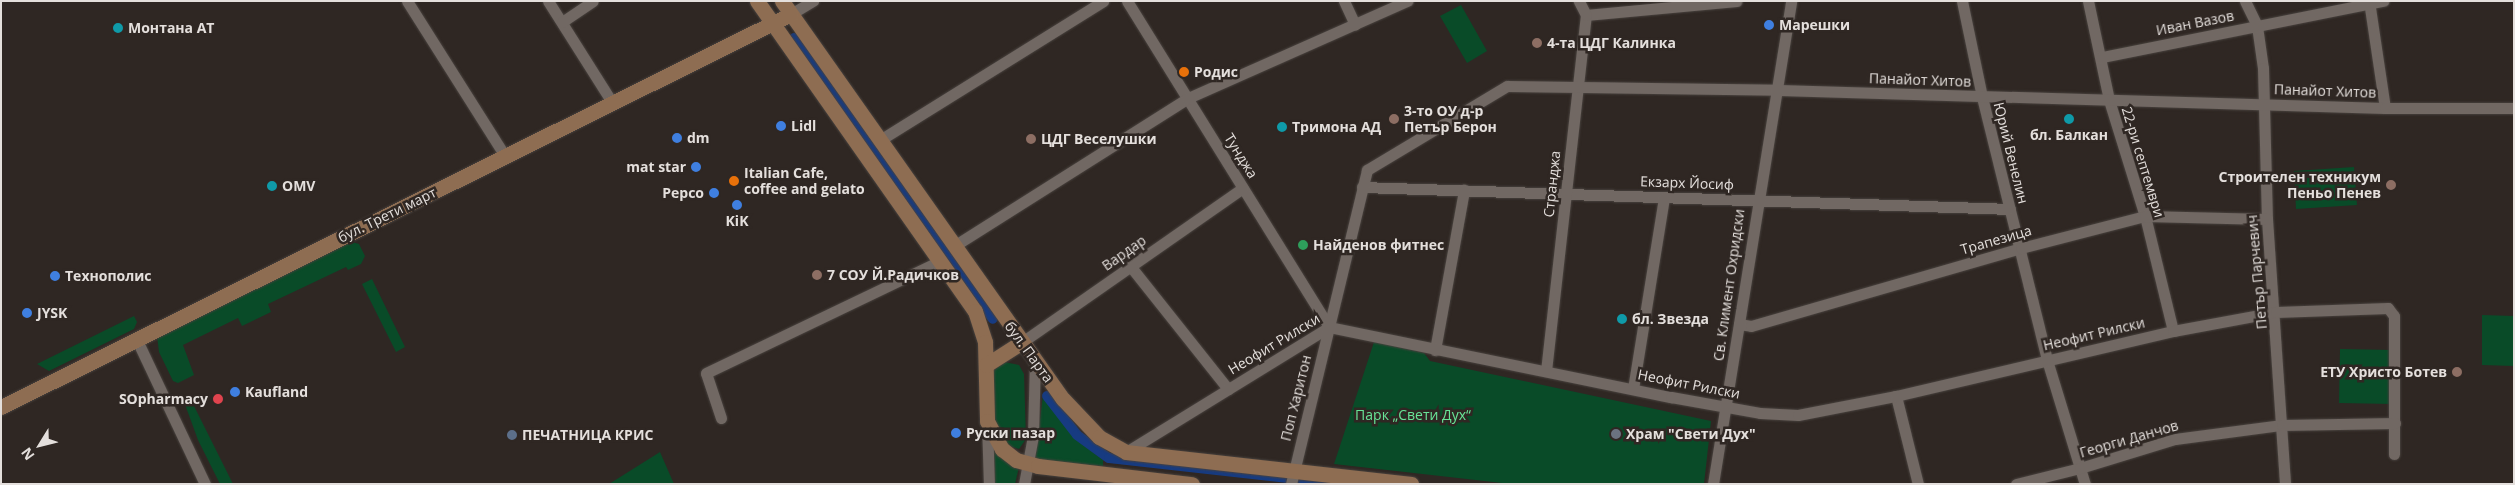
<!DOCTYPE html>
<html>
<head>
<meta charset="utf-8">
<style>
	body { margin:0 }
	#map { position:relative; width:2515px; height:485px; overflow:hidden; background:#2f2723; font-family:"Open Sans",sans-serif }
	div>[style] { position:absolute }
	.green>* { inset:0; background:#094b28 }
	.canal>* { height:10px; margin:-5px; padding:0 5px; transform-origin:5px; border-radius:5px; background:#173b81 }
	.roads { filter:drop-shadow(0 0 1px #48423e) drop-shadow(0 0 1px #48423e) }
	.minor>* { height:11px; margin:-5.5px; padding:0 5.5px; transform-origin:5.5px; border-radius:5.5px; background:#716863 }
	.secondary>* { height:15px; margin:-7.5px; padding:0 7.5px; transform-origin:7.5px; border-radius:7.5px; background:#8e6d52 }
	.dots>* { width:14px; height:14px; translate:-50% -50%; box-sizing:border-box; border:2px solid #2f2723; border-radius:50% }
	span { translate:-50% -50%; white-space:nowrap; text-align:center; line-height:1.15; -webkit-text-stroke:5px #2f2723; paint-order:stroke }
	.street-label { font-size:14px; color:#e4dfdc }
	.poi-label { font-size:14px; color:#e4dfdc; font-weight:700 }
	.left { translate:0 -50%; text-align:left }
	.right { translate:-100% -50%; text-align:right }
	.park-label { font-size:14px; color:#68e497 }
	.frame { position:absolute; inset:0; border:2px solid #e4dfdc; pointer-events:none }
	.north { position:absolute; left:15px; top:420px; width:50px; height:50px; -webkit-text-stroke:4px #2f2723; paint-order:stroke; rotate:234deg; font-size:14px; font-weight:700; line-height:20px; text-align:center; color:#e4dfdc }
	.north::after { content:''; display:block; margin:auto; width:18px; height:22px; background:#e4dfdc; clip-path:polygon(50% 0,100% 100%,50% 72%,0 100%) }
</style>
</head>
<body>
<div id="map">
	<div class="green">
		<div style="clip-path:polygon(1461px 5px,1487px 51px,1467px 63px,1440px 16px)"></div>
		<div style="clip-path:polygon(2354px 167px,2357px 205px,2296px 209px,2294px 171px)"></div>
		<div style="clip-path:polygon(352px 242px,359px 244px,365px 256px,361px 264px,348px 270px,346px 267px,268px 304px,271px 312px,242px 326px,238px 318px,183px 345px,194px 375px,178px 383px,173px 381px,159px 352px,157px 336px)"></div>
		<div style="clip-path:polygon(372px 279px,405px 347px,396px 352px,362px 284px)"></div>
		<div style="clip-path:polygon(2482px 315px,2514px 316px,2514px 366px,2482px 365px)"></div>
		<div style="clip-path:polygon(134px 316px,137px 322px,134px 329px,49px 371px,37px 364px)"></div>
		<div style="clip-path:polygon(1374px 342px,1424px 353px,1430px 361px,1711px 421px,1704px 484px,1511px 484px,1334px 464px)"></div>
		<div style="clip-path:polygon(2340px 349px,2393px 350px,2392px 404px,2339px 403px)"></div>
		<div style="clip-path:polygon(1004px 362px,1019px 365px,1024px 374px,1026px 439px,1019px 449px,1007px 445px,994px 424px,992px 372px)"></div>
		<div style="clip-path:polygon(1043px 395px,1074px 438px,1103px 460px,1103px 466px,1035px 461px)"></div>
		<div style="clip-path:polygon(189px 396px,233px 484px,220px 484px,198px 440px,183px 399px)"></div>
		<div style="clip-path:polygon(994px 451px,1019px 467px,1015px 484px,995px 484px)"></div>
		<div style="clip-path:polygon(660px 452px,674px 484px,609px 484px)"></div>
	</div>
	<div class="canal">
		<div style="left:794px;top:38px;width:344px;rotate:54.7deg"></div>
		<div style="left:1047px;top:396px;width:49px;rotate:52.4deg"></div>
		<div style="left:1077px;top:435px;width:39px;rotate:36deg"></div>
		<div style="left:1109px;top:458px;width:231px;rotate:6.4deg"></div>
	</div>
	<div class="roads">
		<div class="minor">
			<div style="left:407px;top:1px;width:183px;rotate:57.7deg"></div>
			<div style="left:548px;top:1px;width:122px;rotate:57.7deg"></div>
			<div style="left:1127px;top:1px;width:384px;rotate:58.2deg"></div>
			<div style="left:1344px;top:1px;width:26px;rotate:65deg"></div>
			<div style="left:1962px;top:1px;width:98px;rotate:78.2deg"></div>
			<div style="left:1982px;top:97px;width:271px;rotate:76.1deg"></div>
			<div style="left:2047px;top:360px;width:130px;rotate:73deg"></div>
			<div style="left:2088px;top:1px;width:101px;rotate:78deg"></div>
			<div style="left:2109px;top:100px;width:121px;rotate:72.8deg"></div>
			<div style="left:2145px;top:216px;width:118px;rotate:76.3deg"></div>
			<div style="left:2245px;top:1px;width:28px;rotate:64deg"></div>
			<div style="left:2257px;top:26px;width:42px;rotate:81.9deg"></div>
			<div style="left:2263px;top:68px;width:151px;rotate:88.5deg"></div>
			<div style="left:2267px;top:219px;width:266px;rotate:86.1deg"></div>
			<div style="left:2369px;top:1px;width:108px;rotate:81.5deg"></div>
			<div style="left:791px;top:14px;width:26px;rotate:-31deg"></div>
			<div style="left:1586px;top:15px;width:151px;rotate:-5.3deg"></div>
			<div style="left:562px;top:22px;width:37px;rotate:-34deg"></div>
			<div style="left:2102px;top:57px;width:287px;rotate:-11.3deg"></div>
			<div style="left:880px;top:140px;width:263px;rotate:-31.9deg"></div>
			<div style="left:1362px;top:187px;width:648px;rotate:1.94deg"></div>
			<div style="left:954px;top:246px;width:277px;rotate:-32.3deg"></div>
			<div style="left:1188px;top:98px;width:240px;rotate:-23.9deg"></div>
			<div style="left:1131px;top:267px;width:156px;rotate:51.5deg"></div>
			<div style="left:1739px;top:324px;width:12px;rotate:9deg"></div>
			<div style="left:1751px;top:326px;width:281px;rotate:-16.1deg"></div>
			<div style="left:2021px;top:248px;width:128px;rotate:-14.5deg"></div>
			<div style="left:2145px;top:216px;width:122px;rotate:1.4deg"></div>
			<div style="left:136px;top:338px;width:161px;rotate:64.7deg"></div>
			<div style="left:1022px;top:342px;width:269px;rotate:-34.9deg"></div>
			<div style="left:1435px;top:350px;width:163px;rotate:-79.7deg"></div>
			<div style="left:1546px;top:371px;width:358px;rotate:-83.6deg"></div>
			<div style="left:1586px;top:15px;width:16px;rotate:-117deg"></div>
			<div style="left:1633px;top:389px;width:194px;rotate:-80.8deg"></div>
			<div style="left:1896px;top:396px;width:91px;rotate:76deg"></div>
			<div style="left:721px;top:418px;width:47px;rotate:-108.4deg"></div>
			<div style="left:706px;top:373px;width:259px;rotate:-25.6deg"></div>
			<div style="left:987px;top:422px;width:62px;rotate:88.2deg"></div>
			<div style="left:1126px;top:452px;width:238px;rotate:-31.6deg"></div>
			<div style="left:1329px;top:327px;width:349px;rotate:11.6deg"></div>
			<div style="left:1671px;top:397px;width:90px;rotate:10.2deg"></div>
			<div style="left:1760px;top:413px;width:38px;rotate:3deg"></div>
			<div style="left:1798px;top:415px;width:100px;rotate:-11deg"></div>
			<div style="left:1896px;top:396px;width:285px;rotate:-13.2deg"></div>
			<div style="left:2173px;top:331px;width:105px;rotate:-10.5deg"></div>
			<div style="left:2276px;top:312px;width:112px;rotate:-2deg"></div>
			<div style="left:2388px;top:308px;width:10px;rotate:53deg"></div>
			<div style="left:2394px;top:316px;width:138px;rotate:90deg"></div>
			<div style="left:1024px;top:484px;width:49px;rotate:-79.4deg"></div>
			<div style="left:1033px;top:436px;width:76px;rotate:-88.5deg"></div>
			<div style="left:1291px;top:484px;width:323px;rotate:-76.4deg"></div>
			<div style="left:1367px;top:170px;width:163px;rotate:-31deg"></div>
			<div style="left:1507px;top:86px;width:272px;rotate:0.8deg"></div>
			<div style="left:1779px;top:90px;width:606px;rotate:1.7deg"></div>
			<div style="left:2385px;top:108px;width:129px"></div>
			<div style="left:1713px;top:484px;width:489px;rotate:-80.8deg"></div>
			<div style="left:2016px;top:484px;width:66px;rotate:-14deg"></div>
			<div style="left:2080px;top:468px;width:99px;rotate:-17deg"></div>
			<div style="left:2175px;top:439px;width:108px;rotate:-7.5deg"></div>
			<div style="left:2282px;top:425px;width:113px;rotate:-1deg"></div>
		</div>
		<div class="secondary">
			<div style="left:757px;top:1px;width:379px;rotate:54.9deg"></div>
			<div style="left:975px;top:311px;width:33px;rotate:72deg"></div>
			<div style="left:985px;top:342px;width:79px;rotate:88.5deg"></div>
			<div style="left:987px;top:421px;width:32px;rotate:62deg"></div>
			<div style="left:1002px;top:449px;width:18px;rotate:38deg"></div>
			<div style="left:1016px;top:460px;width:23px;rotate:15deg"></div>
			<div style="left:1038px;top:466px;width:155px;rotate:6.7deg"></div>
			<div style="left:782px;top:1px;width:487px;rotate:54.8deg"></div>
			<div style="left:1063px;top:399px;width:52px;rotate:46.5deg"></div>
			<div style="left:1099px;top:437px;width:31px;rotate:29deg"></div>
			<div style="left:1126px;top:452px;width:287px;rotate:6.4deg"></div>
			<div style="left:986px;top:365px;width:43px;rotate:-32.6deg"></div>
			<div style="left:1px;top:407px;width:882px;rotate:-26.45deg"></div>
		</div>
	</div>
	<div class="dots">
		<div style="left:1769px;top:25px;background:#3f7fe0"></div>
		<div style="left:118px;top:28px;background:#0f9aa8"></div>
		<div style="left:1537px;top:43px;background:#8d6e63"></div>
		<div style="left:1184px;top:72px;background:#e8710a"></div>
		<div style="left:1394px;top:119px;background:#8d6e63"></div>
		<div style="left:2069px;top:119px;background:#0f9aa8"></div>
		<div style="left:781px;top:126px;background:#3f7fe0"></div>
		<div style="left:1282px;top:127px;background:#0f9aa8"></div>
		<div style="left:677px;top:138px;background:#3f7fe0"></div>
		<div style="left:1031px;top:139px;background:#8d6e63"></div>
		<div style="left:696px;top:167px;background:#3f7fe0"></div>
		<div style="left:734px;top:181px;background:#e8710a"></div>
		<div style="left:2391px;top:185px;background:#8d6e63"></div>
		<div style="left:272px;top:186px;background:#0f9aa8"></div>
		<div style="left:714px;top:193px;background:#3f7fe0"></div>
		<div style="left:737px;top:205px;background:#3f7fe0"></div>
		<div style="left:1303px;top:245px;background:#2e9e5b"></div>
		<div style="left:817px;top:275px;background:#8d6e63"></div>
		<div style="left:55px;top:276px;background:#3f7fe0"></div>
		<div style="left:27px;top:313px;background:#3f7fe0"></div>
		<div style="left:1622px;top:319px;background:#0f9aa8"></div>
		<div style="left:2457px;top:372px;background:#8d6e63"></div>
		<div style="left:235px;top:392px;background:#3f7fe0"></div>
		<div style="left:218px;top:399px;background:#e0444e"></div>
		<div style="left:956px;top:433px;background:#3f7fe0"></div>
		<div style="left:1616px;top:434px;background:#6b7280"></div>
		<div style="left:512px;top:435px;background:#5c6f8a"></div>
	</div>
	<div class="street-label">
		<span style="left:2195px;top:23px;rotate:-11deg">Иван Вазов</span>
		<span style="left:1920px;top:80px;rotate:2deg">Панайот Хитов</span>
		<span style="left:2325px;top:91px;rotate:2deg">Панайот Хитов</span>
		<span style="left:2011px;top:153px;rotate:76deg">Юрий Венелин</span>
		<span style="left:1241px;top:156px;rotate:58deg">Тунджа</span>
		<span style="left:2143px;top:162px;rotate:73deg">22-ри септември</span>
		<span style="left:1687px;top:183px;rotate:2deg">Екзарх Йосиф</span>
		<span style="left:1552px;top:184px;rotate:-84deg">Странджа</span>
		<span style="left:387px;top:215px;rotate:-26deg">бул. Трети март</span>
		<span style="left:1996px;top:240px;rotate:-16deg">Трапезица</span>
		<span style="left:1124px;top:253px;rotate:-35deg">Вардар</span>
		<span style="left:2257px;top:272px;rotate:-95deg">Петър Парчевич</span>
		<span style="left:1729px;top:285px;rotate:-82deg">Св. Климент Охридски</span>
		<span style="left:2094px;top:334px;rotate:-13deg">Неофит Рилски</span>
		<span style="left:1274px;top:344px;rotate:-31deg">Неофит Рилски</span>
		<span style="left:1029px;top:352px;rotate:54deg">бул. Парта</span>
		<span style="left:1689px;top:384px;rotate:11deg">Неофит Рилски</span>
		<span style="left:1296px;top:398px;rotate:-76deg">Поп Харитон</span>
		<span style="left:2129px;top:439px;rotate:-16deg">Георги Данчов</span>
	</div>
	<div class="poi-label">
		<span class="left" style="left:1779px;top:25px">Марешки</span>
		<span class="left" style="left:128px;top:28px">Монтана АТ</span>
		<span class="left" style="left:1547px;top:43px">4-та ЦДГ Калинка</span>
		<span class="left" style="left:1194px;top:72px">Родис</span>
		<span class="left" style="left:1404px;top:119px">3-то ОУ д-р<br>Петър Берон</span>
		<span class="left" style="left:791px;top:126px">Lidl</span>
		<span class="left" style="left:1292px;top:127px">Тримона АД</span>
		<span style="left:2069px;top:135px">бл. Балкан</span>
		<span class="left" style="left:687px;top:138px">dm</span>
		<span class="left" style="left:1041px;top:139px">ЦДГ Веселушки</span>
		<span class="right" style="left:686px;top:167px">mat star</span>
		<span class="left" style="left:744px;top:181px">Italian Cafe,<br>coffee and gelato</span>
		<span class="right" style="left:2381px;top:185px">Строителен техникум<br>Пеньо Пенев</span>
		<span class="left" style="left:282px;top:186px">OMV</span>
		<span class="right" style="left:704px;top:193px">Pepco</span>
		<span style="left:737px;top:221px">KiK</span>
		<span class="left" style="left:1313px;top:245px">Найденов фитнес</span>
		<span class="left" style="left:827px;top:275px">7 СОУ Й.Радичков</span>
		<span class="left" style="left:65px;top:276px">Технополис</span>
		<span class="left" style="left:37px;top:313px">JYSK</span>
		<span class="left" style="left:1632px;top:319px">бл. Звезда</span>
		<span class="right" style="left:2447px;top:372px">ЕТУ Христо Ботев</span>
		<span class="left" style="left:245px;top:392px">Kaufland</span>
		<span class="right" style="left:208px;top:399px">SOpharmacy</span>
		<span class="left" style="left:966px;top:433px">Руски пазар</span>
		<span class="left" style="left:1626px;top:434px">Храм "Свети Дух"</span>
		<span class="left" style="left:522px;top:435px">ПЕЧАТНИЦА КРИС</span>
	</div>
	<div class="park-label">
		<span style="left:1413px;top:415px">Парк „Свети Дух“</span>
	</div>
	<div class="frame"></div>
	<div class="north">N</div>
</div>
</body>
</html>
